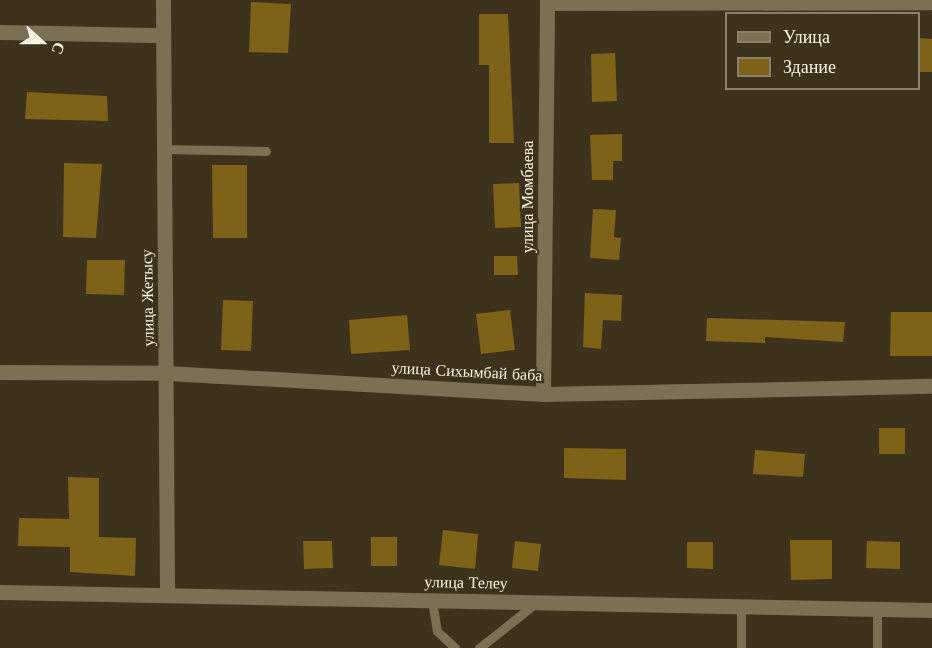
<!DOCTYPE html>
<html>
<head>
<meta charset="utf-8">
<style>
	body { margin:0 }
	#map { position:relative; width:932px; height:648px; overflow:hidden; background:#3d331d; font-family:"Libre Baskerville",serif }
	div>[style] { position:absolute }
	.building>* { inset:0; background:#7d6218 }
	.lane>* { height:9px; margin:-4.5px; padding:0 4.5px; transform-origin:4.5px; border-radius:4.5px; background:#7b6f54 }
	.street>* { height:15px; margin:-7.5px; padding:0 7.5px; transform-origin:7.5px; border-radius:7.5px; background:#7b6f54 }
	span { translate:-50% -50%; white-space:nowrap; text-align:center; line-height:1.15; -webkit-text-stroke:4.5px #3d331d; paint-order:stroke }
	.street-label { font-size:16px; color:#faf4e6 }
	.legend { position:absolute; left:725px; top:12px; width:195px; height:78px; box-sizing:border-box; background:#3d331d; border:2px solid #89806d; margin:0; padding:8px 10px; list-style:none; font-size:18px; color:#faf4e6 }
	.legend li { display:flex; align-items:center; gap:12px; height:30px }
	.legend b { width:30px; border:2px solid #89806d }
	.north { position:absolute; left:12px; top:12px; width:60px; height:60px; -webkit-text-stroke:4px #3d331d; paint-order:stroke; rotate:111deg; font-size:16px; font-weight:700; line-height:24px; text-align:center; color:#faf4e6 }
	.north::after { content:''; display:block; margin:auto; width:21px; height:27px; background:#faf4e6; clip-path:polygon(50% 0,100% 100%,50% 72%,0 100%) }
</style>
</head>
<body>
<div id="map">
	<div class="building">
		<div style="clip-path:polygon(251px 2px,291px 4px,288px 53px,249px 52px)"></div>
		<div style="clip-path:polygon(479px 14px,508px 14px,514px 143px,489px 143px,489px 65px,479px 65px)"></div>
		<div style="clip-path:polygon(918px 38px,932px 39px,932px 72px,918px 72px)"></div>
		<div style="clip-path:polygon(615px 53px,617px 101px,592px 102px,591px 54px)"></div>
		<div style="clip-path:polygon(27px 92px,107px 96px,108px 121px,25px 119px)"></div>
		<div style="clip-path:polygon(622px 134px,622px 161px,613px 161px,613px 180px,592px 180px,590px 135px)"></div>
		<div style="clip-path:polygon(64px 163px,102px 164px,96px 238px,63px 237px)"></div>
		<div style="clip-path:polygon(212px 165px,247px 165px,247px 238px,213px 238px)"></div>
		<div style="clip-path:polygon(519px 183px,521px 227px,495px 228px,493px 184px)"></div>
		<div style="clip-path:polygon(593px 209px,616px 210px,614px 237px,621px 238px,619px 260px,590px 258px)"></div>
		<div style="clip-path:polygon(494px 256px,517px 256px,518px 275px,494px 275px)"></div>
		<div style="clip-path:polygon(87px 260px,125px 260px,124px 295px,86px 294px)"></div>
		<div style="clip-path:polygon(585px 293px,622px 295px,621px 321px,603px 320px,601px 349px,583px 347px)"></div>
		<div style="clip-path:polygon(223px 300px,253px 301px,251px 351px,221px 350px)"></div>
		<div style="clip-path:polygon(510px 310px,515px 350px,481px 354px,476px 314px)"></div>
		<div style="clip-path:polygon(891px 312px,932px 312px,932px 356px,890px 356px)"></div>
		<div style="clip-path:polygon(407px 315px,410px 350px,351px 354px,349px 320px)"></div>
		<div style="clip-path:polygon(707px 318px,845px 322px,843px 342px,765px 337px,765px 343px,706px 341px)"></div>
		<div style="clip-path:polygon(879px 428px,905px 428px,905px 454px,879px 454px)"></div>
		<div style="clip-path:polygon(564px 448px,626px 449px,626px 480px,564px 478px)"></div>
		<div style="clip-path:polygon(755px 450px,805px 454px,803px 477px,753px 474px)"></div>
		<div style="clip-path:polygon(68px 477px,99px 478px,99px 537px,136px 538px,135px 576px,70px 572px,70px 547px,18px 546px,19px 518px,69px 519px)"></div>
		<div style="clip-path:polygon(443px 530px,478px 534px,475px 569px,439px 565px)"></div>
		<div style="clip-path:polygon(371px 537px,397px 537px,397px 566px,371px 566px)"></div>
		<div style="clip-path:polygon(790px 540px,832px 540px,832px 579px,791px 580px)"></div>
		<div style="clip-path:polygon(303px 541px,332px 541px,333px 568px,304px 569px)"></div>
		<div style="clip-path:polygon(515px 541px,541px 544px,538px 571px,512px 568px)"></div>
		<div style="clip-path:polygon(867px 541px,900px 542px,900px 569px,866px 568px)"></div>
		<div style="clip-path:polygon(687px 542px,713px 542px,713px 569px,687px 568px)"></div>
	</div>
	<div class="lane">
		<div style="left:161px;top:149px;width:105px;rotate:1.1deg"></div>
		<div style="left:432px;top:600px;width:31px;rotate:81deg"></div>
		<div style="left:437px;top:631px;width:25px;rotate:43deg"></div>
		<div style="left:741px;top:606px;width:42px;rotate:90deg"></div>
		<div style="left:877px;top:609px;width:39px;rotate:90deg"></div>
		<div style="left:479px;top:648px;width:73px;rotate:-38.3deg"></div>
	</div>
	<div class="street">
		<div style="left:163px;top:0;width:595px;rotate:89.61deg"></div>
		<div style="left:547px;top:3px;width:385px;rotate:-0.1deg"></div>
		<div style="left:0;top:32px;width:163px;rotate:1.1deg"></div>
		<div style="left:0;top:372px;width:167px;rotate:0.3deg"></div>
		<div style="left:167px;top:373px;width:377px;rotate:3.2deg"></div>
		<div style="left:543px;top:394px;width:389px;rotate:-1.2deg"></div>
		<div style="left:543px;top:394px;width:394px;rotate:-89.4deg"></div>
		<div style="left:0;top:592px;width:932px;rotate:1.11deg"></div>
	</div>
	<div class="street-label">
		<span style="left:527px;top:197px;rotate:-90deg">улица Момбаева</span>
		<span style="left:147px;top:298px;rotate:-91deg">улица Жетысу</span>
		<span style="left:467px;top:371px;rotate:3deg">улица Сихымбай баба</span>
		<span style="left:466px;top:582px;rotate:1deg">улица Телеу</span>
	</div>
	<ul class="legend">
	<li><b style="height:8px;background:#7b6f54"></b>Улица</li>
	<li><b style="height:16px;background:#7d6218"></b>Здание</li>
	</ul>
	<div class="north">С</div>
</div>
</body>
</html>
